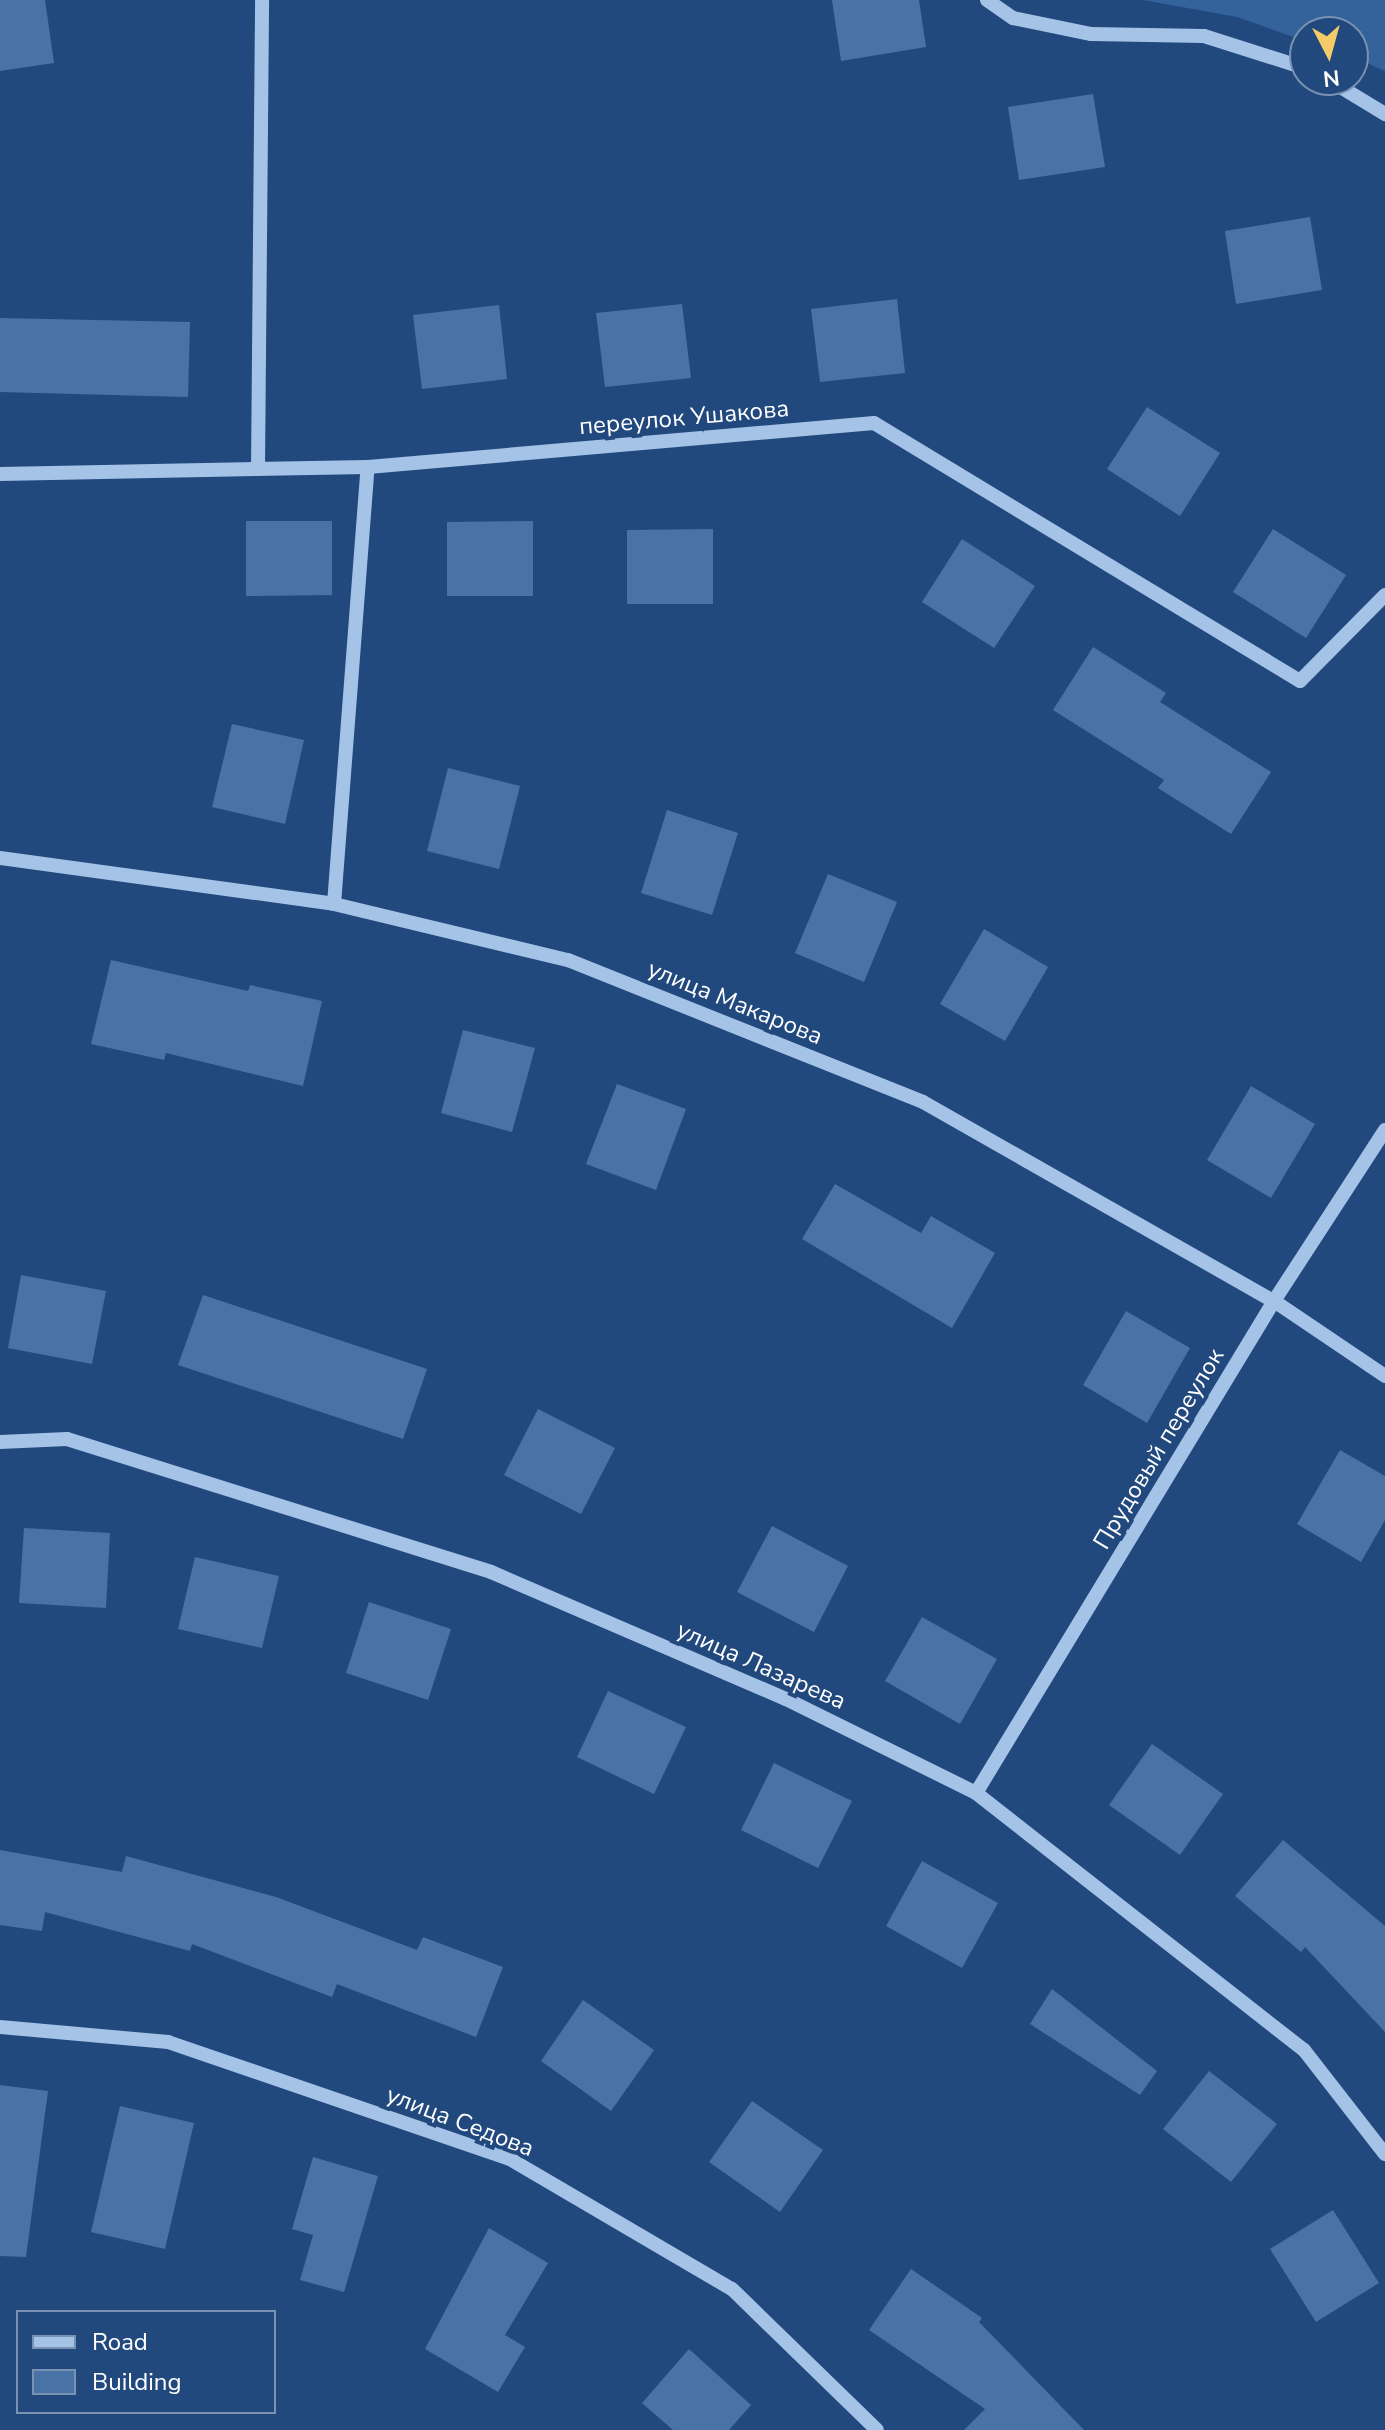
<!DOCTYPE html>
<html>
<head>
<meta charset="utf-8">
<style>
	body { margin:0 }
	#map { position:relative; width:1385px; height:2430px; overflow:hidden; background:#21497e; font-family:"Nunito Sans",sans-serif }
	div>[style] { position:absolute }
	.green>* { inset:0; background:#34639c }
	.building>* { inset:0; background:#4973a7 }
	.minor>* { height:14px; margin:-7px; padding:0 7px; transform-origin:7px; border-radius:7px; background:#a5c3e7 }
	span { translate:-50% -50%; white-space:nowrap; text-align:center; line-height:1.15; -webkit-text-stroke:8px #21497e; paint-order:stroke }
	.street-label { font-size:24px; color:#fff }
	.legend { position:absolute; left:16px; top:2310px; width:260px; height:104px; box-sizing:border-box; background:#21497e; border:2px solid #7a92b2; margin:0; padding:10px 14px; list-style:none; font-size:24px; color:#fff }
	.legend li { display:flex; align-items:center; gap:16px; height:40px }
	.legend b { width:40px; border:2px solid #7a92b2 }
	.north { position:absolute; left:1289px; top:16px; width:80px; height:80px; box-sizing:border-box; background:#21497e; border:2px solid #7a92b2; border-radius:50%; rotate:174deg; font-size:22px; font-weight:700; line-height:32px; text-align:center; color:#fff }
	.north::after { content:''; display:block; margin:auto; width:28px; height:36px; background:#f4cb66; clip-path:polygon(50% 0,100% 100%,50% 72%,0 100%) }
</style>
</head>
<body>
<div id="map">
	<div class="green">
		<div style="clip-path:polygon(1143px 0,1385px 0,1385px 71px,1353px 57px,1353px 32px,1305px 32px,1305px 41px,1237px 17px)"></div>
	</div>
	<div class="building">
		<div style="clip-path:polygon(0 0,45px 0,54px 63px,0 71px)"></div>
		<div style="clip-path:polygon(832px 0,919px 0,926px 47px,841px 61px)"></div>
		<div style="clip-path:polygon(1093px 94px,1105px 167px,1019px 180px,1008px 107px)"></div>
		<div style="clip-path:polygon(1310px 217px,1322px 290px,1236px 304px,1225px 231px)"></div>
		<div style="clip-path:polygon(897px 299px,905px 373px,820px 382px,811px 309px)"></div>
		<div style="clip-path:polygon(682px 304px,691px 378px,605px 387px,596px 313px)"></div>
		<div style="clip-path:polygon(499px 305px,507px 379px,422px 389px,413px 315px)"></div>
		<div style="clip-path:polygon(0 318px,190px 322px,188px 397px,0 392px)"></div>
		<div style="clip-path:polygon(1147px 407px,1220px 453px,1180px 516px,1107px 469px)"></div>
		<div style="clip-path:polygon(246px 521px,332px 521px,332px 595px,246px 596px)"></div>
		<div style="clip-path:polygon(533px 521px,533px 596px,447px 596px,447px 522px)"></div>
		<div style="clip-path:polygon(713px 529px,713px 604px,627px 604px,627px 530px)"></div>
		<div style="clip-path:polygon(1273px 529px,1346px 575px,1306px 638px,1233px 592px)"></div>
		<div style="clip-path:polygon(962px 539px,1035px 586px,994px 648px,922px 602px)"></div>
		<div style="clip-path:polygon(1093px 647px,1166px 693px,1160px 702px,1271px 772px,1231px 834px,1158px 788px,1164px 780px,1053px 710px)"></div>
		<div style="clip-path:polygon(232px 724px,304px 740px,285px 824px,212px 807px)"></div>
		<div style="clip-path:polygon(448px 768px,520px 786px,499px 869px,427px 851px)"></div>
		<div style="clip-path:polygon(667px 810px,738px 833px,712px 915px,641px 893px)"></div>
		<div style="clip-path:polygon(828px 874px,897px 902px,864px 982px,795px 953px)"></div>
		<div style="clip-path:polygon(984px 929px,1048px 967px,1005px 1041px,940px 1004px)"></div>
		<div style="clip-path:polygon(111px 960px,248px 991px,250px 985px,322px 1001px,303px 1086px,166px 1053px,164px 1060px,91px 1044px)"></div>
		<div style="clip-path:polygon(463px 1030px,535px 1048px,512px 1132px,441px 1113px)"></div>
		<div style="clip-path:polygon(617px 1084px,686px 1109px,656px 1190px,586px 1164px)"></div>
		<div style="clip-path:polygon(1251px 1086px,1315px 1124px,1271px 1198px,1207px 1160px)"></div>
		<div style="clip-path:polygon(835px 1184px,921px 1233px,931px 1216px,995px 1253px,952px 1328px,802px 1239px)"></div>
		<div style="clip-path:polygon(21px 1275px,106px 1291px,92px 1364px,8px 1348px)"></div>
		<div style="clip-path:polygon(203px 1295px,427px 1369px,403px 1439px,178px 1365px)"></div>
		<div style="clip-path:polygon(1126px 1311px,1190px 1348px,1147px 1423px,1083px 1385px)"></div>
		<div style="clip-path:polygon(538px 1409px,615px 1448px,581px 1514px,504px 1475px)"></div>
		<div style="clip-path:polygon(1340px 1450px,1385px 1476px,1385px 1520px,1361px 1562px,1297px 1524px)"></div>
		<div style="clip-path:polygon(772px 1526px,848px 1566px,814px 1632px,737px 1592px)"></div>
		<div style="clip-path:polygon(24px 1528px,110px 1533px,106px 1608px,19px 1603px)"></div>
		<div style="clip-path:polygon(195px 1557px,279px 1576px,262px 1648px,178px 1629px)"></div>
		<div style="clip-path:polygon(369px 1602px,451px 1629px,428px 1700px,346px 1673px)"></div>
		<div style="clip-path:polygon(922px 1617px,997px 1659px,960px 1724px,885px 1681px)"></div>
		<div style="clip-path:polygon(608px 1691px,686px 1727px,654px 1794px,577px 1757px)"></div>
		<div style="clip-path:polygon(1152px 1744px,1223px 1794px,1180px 1855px,1109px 1805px)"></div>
		<div style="clip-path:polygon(774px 1763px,852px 1801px,818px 1868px,741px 1830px)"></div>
		<div style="clip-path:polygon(1283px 1840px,1385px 1926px,1385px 2032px,1305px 1947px,1301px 1952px,1235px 1896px)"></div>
		<div style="clip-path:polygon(0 1850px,122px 1872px,126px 1856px,276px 1897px,417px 1950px,423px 1937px,503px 1967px,476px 2037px,337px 1984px,332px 1997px,192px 1944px,190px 1951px,45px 1912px,42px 1931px,0 1925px)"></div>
		<div style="clip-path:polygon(922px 1861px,998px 1903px,962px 1968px,886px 1926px)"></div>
		<div style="clip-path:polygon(1052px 1989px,1157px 2071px,1140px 2095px,1030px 2024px)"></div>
		<div style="clip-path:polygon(583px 2000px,654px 2050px,611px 2111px,541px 2061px)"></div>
		<div style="clip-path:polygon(1209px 2071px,1277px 2124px,1231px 2182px,1163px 2129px)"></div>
		<div style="clip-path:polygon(0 2085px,48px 2091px,26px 2257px,0 2256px)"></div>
		<div style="clip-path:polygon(752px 2101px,823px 2150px,780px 2212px,709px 2162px)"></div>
		<div style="clip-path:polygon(120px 2106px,194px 2123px,165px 2249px,91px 2232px)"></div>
		<div style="clip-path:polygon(313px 2157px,378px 2176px,344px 2292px,300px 2280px,313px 2235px,292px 2229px)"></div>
		<div style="clip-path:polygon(1333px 2210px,1379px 2283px,1316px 2322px,1270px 2249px)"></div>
		<div style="clip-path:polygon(489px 2228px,548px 2263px,505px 2335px,525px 2347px,498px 2392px,425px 2349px)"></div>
		<div style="clip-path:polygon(911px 2269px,982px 2318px,979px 2322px,1084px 2430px,964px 2430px,985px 2409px,869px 2330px)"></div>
		<div style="clip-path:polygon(689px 2349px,751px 2405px,729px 2430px,673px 2430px,642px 2403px)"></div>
	</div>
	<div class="minor">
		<div style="left:987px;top:0;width:32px;rotate:35deg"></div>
		<div style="left:1013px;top:18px;width:80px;rotate:11.6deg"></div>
		<div style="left:1091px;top:34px;width:113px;rotate:1deg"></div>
		<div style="left:1204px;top:36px;width:106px;rotate:17.6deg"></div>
		<div style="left:1329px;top:80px;width:66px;rotate:31.3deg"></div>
		<div style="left:258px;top:469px;width:469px;rotate:-89.5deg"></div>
		<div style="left:0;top:474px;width:368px;rotate:-1.1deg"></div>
		<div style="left:368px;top:467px;width:508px;rotate:-4.97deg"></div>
		<div style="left:874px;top:423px;width:498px;rotate:31.2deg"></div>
		<div style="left:1300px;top:681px;width:121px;rotate:-45.3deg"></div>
		<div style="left:0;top:858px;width:337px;rotate:7.8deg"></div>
		<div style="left:334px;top:904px;width:241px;rotate:13.5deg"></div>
		<div style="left:568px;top:960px;width:382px;rotate:21.8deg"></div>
		<div style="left:923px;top:1102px;width:403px;rotate:29.6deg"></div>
		<div style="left:1274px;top:1301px;width:134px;rotate:34deg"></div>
		<div style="left:334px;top:904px;width:438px;rotate:-85.6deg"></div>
		<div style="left:0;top:1442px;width:67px;rotate:-2.6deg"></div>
		<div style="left:67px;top:1439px;width:444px;rotate:17.4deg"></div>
		<div style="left:491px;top:1572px;width:321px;rotate:23.3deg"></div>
		<div style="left:786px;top:1699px;width:212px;rotate:26.3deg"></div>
		<div style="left:976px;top:1793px;width:417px;rotate:38.1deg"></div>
		<div style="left:1304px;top:2050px;width:132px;rotate:52.1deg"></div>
		<div style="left:976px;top:1793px;width:575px;rotate:-58.8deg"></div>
		<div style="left:1274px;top:1301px;width:204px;rotate:-57deg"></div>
		<div style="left:0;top:2027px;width:169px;rotate:5.1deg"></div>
		<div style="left:168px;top:2042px;width:361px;rotate:18.9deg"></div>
		<div style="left:510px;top:2159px;width:257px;rotate:30.4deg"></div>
		<div style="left:732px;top:2289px;width:202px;rotate:44.2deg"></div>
	</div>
	<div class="street-label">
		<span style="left:684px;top:418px;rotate:-5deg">переулок Ушакова</span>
		<span style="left:735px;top:1003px;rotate:22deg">улица Макарова</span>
		<span style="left:1159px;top:1449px;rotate:-59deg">Прудовый переулок</span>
		<span style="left:761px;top:1666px;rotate:24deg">улица Лазарева</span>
		<span style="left:460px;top:2122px;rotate:21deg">улица Седова</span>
	</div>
	<ul class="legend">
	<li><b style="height:10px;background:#a5c3e7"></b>Road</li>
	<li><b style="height:22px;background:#4973a7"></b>Building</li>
	</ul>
	<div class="north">N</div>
</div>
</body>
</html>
